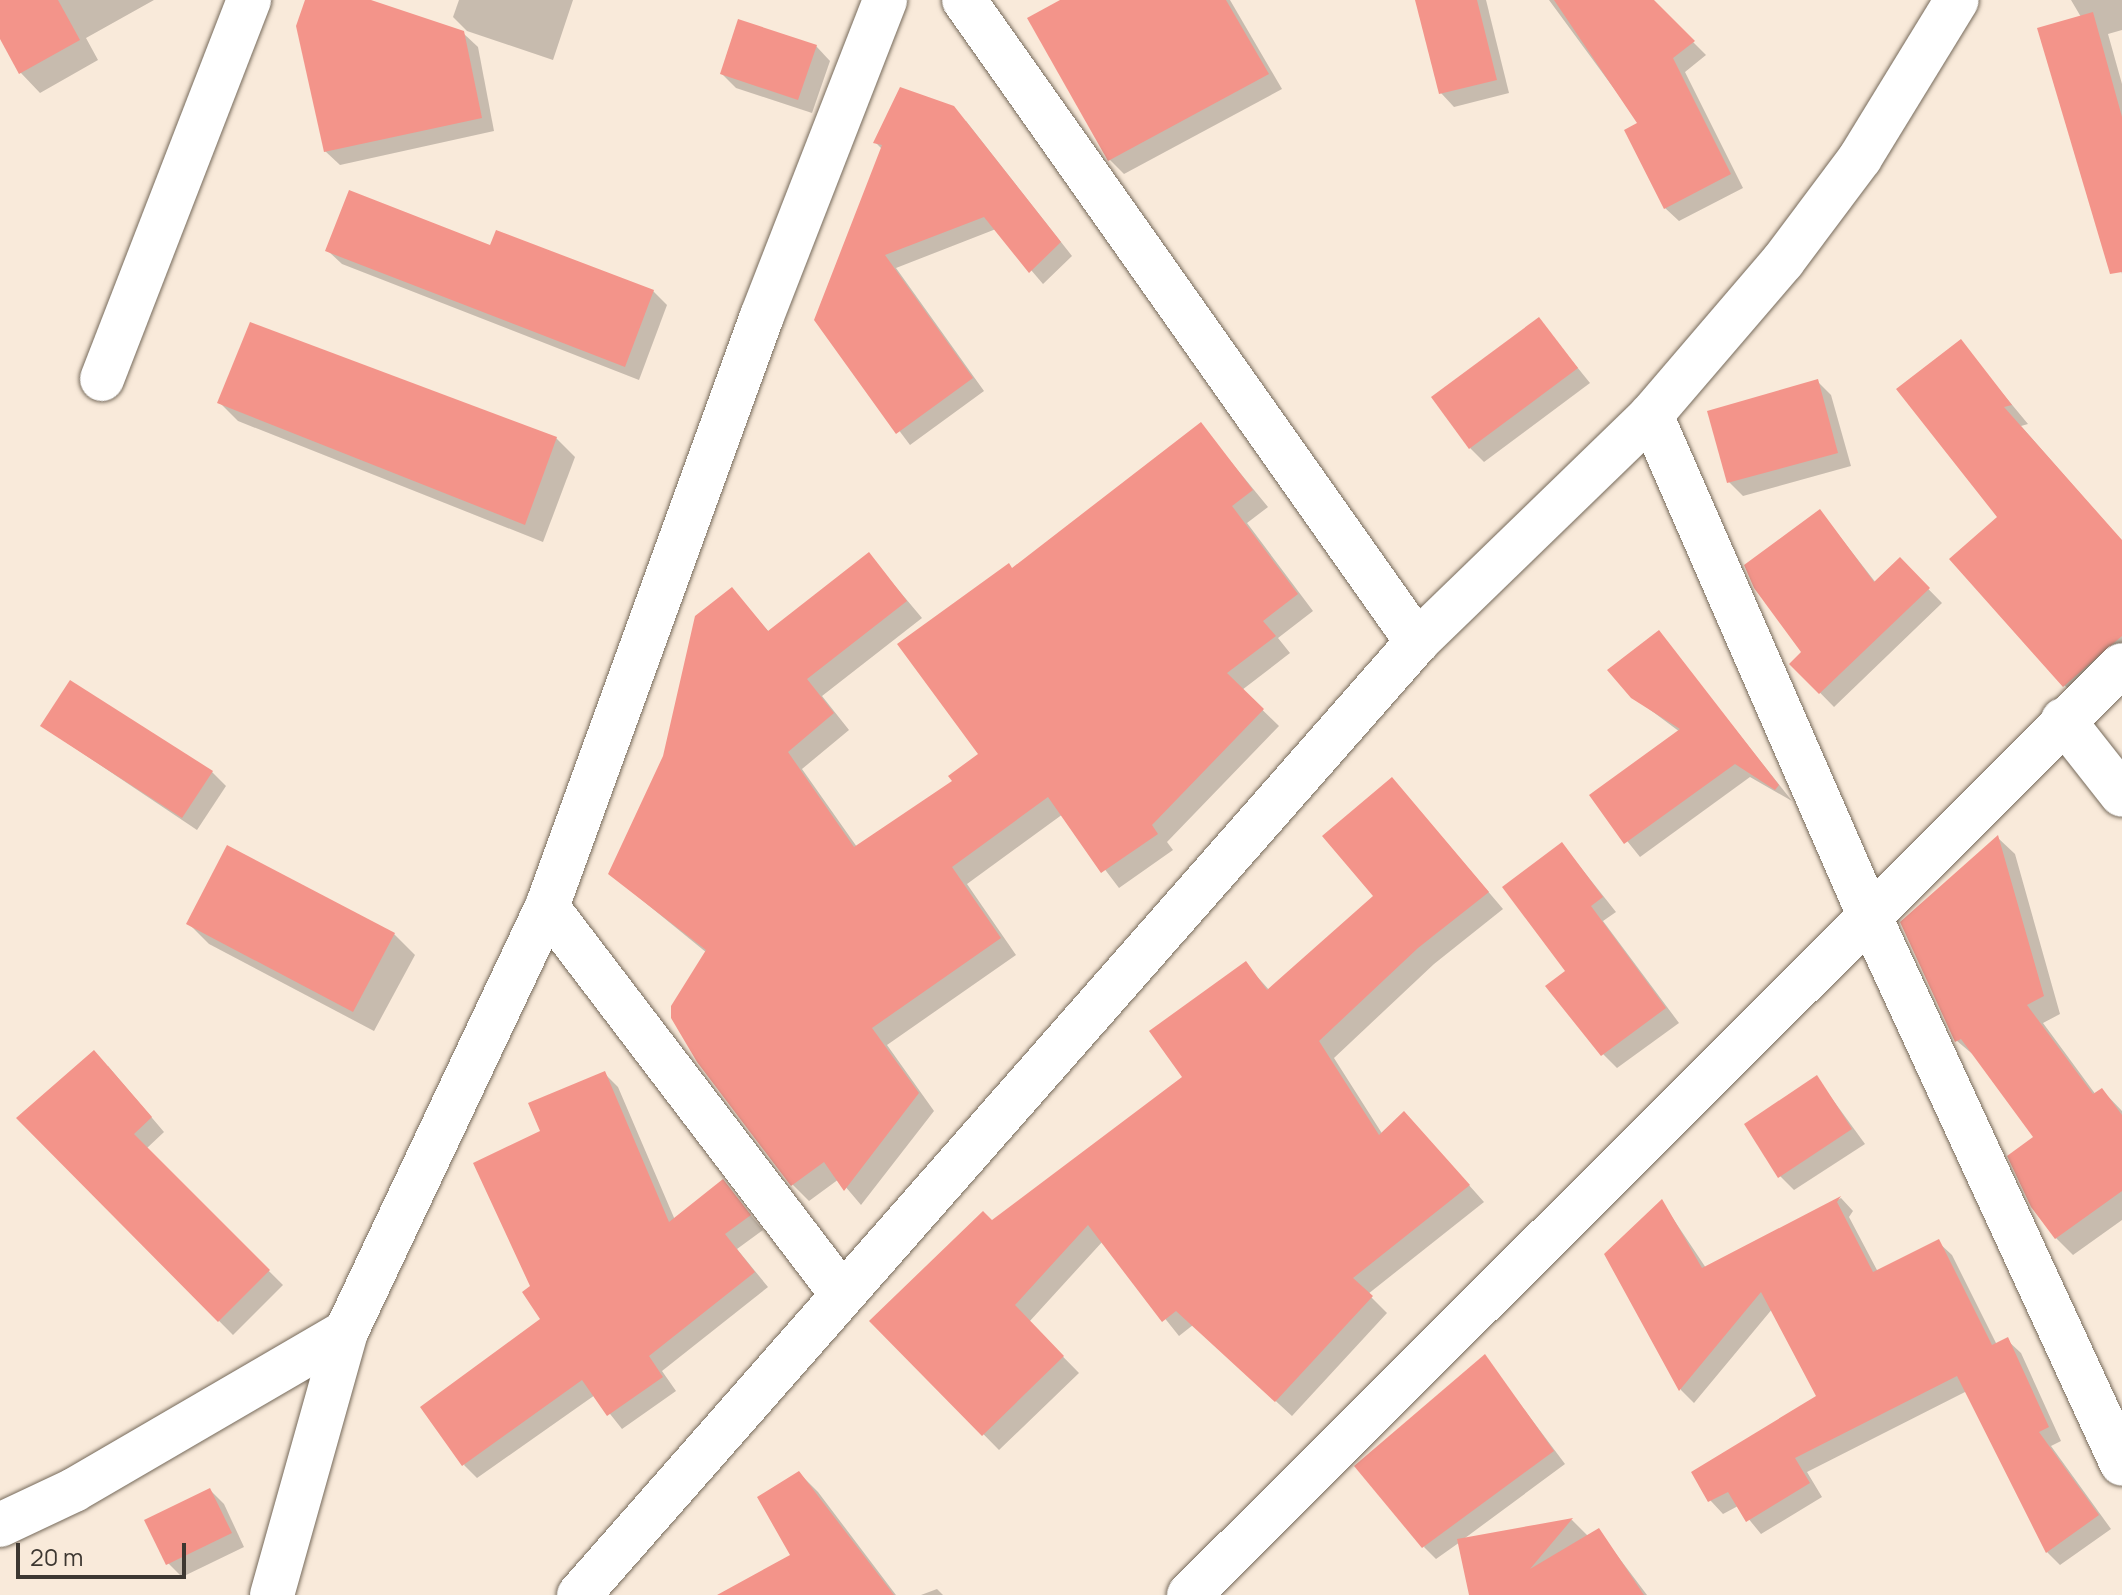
<!DOCTYPE html>
<html>
<head>
<meta charset="utf-8">
<style>
	body { margin:0 }
	#map { position:relative; width:2122px; height:1595px; overflow:hidden; background:#f9eada; font-family:Manrope,sans-serif }
	div>[style] { position:absolute }
	.shadow>* { inset:0; background:#0003 }
	.building>* { inset:0; background:#f3948a }
	.roads { filter:drop-shadow(0 0 2px #766a5b) drop-shadow(0 0 2px #766a5b) }
	.minor>* { height:44px; margin:-22px; padding:0 22px; transform-origin:22px; border-radius:22px; background:#fff }
	span { translate:-50% -50%; white-space:nowrap; text-align:center; line-height:1.15; -webkit-text-stroke:6px #f9eada; paint-order:stroke }
	.scale { position:absolute; left:16px; top:1543px; width:170px; height:36px; box-sizing:border-box; border:4px solid #3d3731; border-top:0; padding-left:10px; font-size:24px; line-height:28px; white-space:nowrap; color:#3d3731; -webkit-text-stroke:6px #f9eada; paint-order:stroke }
</style>
</head>
<body>
<div id="map">
	<div class="shadow">
		<div style="clip-path:polygon(0 0,154px 0,86px 38px,98px 60px,40px 93px,21px 73px,0 35px)"></div>
		<div style="clip-path:polygon(307px 0,364px 0,463px 33px,478px 47px,494px 131px,340px 165px,325px 151px)"></div>
		<div style="clip-path:polygon(459px 0,573px 0,553px 60px,467px 31px,453px 17px)"></div>
		<div style="clip-path:polygon(1062px 0,1230px 0,1282px 89px,1124px 174px,1110px 160px)"></div>
		<div style="clip-path:polygon(1417px 0,1486px 0,1509px 93px,1454px 107px,1441px 93px)"></div>
		<div style="clip-path:polygon(1549px 0,1651px 0,1706px 55px,1685px 72px,1743px 188px,1679px 221px,1665px 208px,1640px 124px)"></div>
		<div style="clip-path:polygon(2071px 0,2122px 0,2122px 30px,2108px 34px,2122px 84px,2122px 274px,2113px 244px,2081px 17px)"></div>
		<div style="clip-path:polygon(816px 46px,830px 61px,812px 113px,736px 88px,722px 74px)"></div>
		<div style="clip-path:polygon(966px 121px,1072px 256px,1043px 284px,996px 229px,896px 268px,984px 391px,910px 445px,816px 320px,883px 150px,876px 143px)"></div>
		<div style="clip-path:polygon(491px 248px,653px 291px,667px 305px,639px 380px,342px 264px,327px 250px)"></div>
		<div style="clip-path:polygon(1539px 320px,1590px 383px,1484px 462px,1470px 448px)"></div>
		<div style="clip-path:polygon(1960px 342px,2028px 424px,2021px 426px,2122px 541px,2122px 666px,2081px 701px,2062px 683px,2000px 517px)"></div>
		<div style="clip-path:polygon(1817px 381px,1831px 395px,1851px 466px,1743px 496px,1729px 482px)"></div>
		<div style="clip-path:polygon(220px 403px,556px 438px,575px 457px,543px 542px,238px 421px)"></div>
		<div style="clip-path:polygon(1200px 424px,1268px 507px,1247px 523px,1313px 611px,1278px 638px,1290px 653px,1242px 690px,1279px 726px,1167px 842px,1173px 850px,1119px 888px,1063px 814px,967px 884px,1016px 955px,887px 1045px,934px 1111px,861px 1205px,839px 1179px,809px 1201px,793px 1185px,707px 953px,610px 874px,665px 756px,732px 589px,769px 632px,869px 555px,922px 618px,822px 696px,849px 730px,802px 769px,857px 847px,955px 782px,981px 755px,1013px 570px)"></div>
		<div style="clip-path:polygon(1820px 511px,1876px 583px,1900px 560px,1942px 603px,1834px 707px,1792px 664px,1803px 652px)"></div>
		<div style="clip-path:polygon(1659px 633px,1792px 801px,1750px 777px,1640px 857px,1591px 796px,1680px 732px,1633px 697px)"></div>
		<div style="clip-path:polygon(42px 726px,212px 772px,226px 786px,197px 830px)"></div>
		<div style="clip-path:polygon(1407px 796px,1503px 909px,1434px 964px,1334px 1058px,1383px 1135px,1419px 1129px,1484px 1202px,1368px 1294px,1387px 1313px,1292px 1416px,1193px 1325px,1179px 1336px,1103px 1241px,1029px 1322px,1079px 1373px,999px 1450px,872px 1321px,1184px 1078px,1246px 964px,1270px 991px,1376px 896px)"></div>
		<div style="clip-path:polygon(1998px 838px,2015px 854px,2060px 1014px,2043px 1023px,2096px 1095px,2102px 1090px,2122px 1111px,2122px 1220px,2073px 1255px,2056px 1238px,2036px 1138px,1976px 1057px,1957px 1041px)"></div>
		<div style="clip-path:polygon(1562px 844px,1616px 912px,1603px 921px,1679px 1023px,1617px 1068px,1603px 1054px,1568px 972px)"></div>
		<div style="clip-path:polygon(188px 923px,394px 934px,415px 955px,374px 1031px,209px 944px)"></div>
		<div style="clip-path:polygon(108px 1066px,164px 1132px,146px 1149px,283px 1285px,233px 1335px,18px 1118px)"></div>
		<div style="clip-path:polygon(604px 1073px,618px 1087px,675px 1220px,723px 1182px,763px 1230px,737px 1249px,768px 1287px,662px 1371px,676px 1391px,622px 1429px,595px 1395px,477px 1478px,464px 1465px,543px 1319px,532px 1287px,543px 1132px)"></div>
		<div style="clip-path:polygon(1817px 1078px,1865px 1144px,1794px 1190px,1780px 1176px)"></div>
		<div style="clip-path:polygon(1841px 1198px,1853px 1211px,1849px 1217px,1878px 1272px,1938px 1242px,1952px 1255px,1997px 1345px,2007px 1340px,2021px 1353px,2061px 1441px,2051px 1446px,2111px 1529px,2060px 1565px,2047px 1552px,1967px 1391px,1807px 1472px,1822px 1497px,1761px 1534px,1738px 1506px,1723px 1514px,1710px 1500px,1818px 1397px,1773px 1308px,1694px 1403px,1681px 1390px,1607px 1255px,1662px 1202px,1706px 1268px)"></div>
		<div style="clip-path:polygon(1485px 1357px,1565px 1464px,1461px 1541px,1572px 1520px,1588px 1536px,1598px 1530px,1647px 1595px,1471px 1595px,1460px 1542px,1436px 1559px,1424px 1547px)"></div>
		<div style="clip-path:polygon(799px 1473px,818px 1492px,896px 1595px,721px 1595px,792px 1556px)"></div>
		<div style="clip-path:polygon(210px 1490px,224px 1504px,244px 1547px,182px 1577px,168px 1563px)"></div>
		<div style="clip-path:polygon(937px 1589px,943px 1595px,921px 1595px)"></div>
	</div>
	<div class="building">
		<div style="clip-path:polygon(0 0,58px 0,80px 40px,19px 74px,0 39px)"></div>
		<div style="clip-path:polygon(305px 0,371px 0,464px 31px,482px 118px,324px 152px,296px 26px)"></div>
		<div style="clip-path:polygon(1060px 0,1226px 0,1269px 74px,1108px 161px,1027px 18px)"></div>
		<div style="clip-path:polygon(1415px 0,1477px 0,1497px 80px,1439px 94px)"></div>
		<div style="clip-path:polygon(1554px 0,1654px 0,1695px 41px,1673px 58px,1731px 174px,1664px 209px,1624px 130px,1637px 123px)"></div>
		<div style="clip-path:polygon(2093px 12px,2122px 117px,2122px 272px,2110px 274px,2037px 28px)"></div>
		<div style="clip-path:polygon(738px 19px,817px 45px,798px 100px,720px 74px)"></div>
		<div style="clip-path:polygon(900px 87px,954px 106px,1061px 242px,1029px 273px,984px 217px,885px 255px,973px 378px,896px 434px,814px 320px,882px 145px,873px 143px)"></div>
		<div style="clip-path:polygon(349px 190px,490px 245px,496px 230px,654px 290px,625px 367px,325px 251px)"></div>
		<div style="clip-path:polygon(1539px 317px,1578px 368px,1469px 449px,1431px 397px)"></div>
		<div style="clip-path:polygon(250px 322px,557px 437px,525px 525px,217px 403px)"></div>
		<div style="clip-path:polygon(1961px 339px,2012px 405px,2004px 407px,2122px 540px,2122px 636px,2063px 687px,1949px 559px,1997px 517px,1896px 389px)"></div>
		<div style="clip-path:polygon(1818px 379px,1838px 453px,1727px 483px,1707px 411px)"></div>
		<div style="clip-path:polygon(1201px 422px,1253px 490px,1232px 506px,1298px 594px,1263px 621px,1276px 636px,1227px 673px,1264px 709px,1152px 825px,1158px 834px,1101px 873px,1048px 797px,952px 867px,1001px 938px,872px 1028px,919px 1093px,844px 1191px,824px 1162px,791px 1186px,697px 1062px,671px 1018px,671px 1006px,706px 950px,608px 874px,663px 756px,695px 616px,732px 587px,768px 631px,869px 552px,907px 601px,807px 679px,834px 713px,788px 752px,854px 847px,952px 781px,948px 776px,978px 754px,897px 644px,1009px 563px,1012px 568px)"></div>
		<div style="clip-path:polygon(1820px 509px,1874px 582px,1900px 557px,1930px 588px,1819px 694px,1789px 664px,1801px 652px,1754px 588px,1744px 565px)"></div>
		<div style="clip-path:polygon(1659px 630px,1779px 785px,1775px 790px,1735px 764px,1624px 844px,1589px 795px,1680px 729px,1631px 698px,1607px 670px)"></div>
		<div style="clip-path:polygon(70px 680px,213px 771px,182px 818px,40px 726px)"></div>
		<div style="clip-path:polygon(1392px 777px,1489px 892px,1418px 948px,1319px 1041px,1379px 1135px,1404px 1111px,1470px 1185px,1353px 1278px,1373px 1296px,1275px 1402px,1176px 1311px,1162px 1322px,1088px 1225px,1015px 1305px,1064px 1356px,982px 1436px,869px 1321px,983px 1211px,992px 1220px,1182px 1077px,1149px 1031px,1246px 961px,1267px 990px,1373px 896px,1322px 836px)"></div>
		<div style="clip-path:polygon(1998px 835px,2044px 996px,2027px 1005px,2093px 1094px,2102px 1088px,2122px 1115px,2122px 1191px,2055px 1239px,2031px 1207px,2007px 1156px,2033px 1137px,1961px 1039px,1955px 1042px,1900px 922px)"></div>
		<div style="clip-path:polygon(1562px 842px,1603px 897px,1591px 906px,1666px 1008px,1601px 1056px,1545px 986px,1565px 971px,1502px 887px)"></div>
		<div style="clip-path:polygon(227px 845px,395px 933px,353px 1012px,186px 924px)"></div>
		<div style="clip-path:polygon(94px 1050px,152px 1117px,134px 1134px,270px 1270px,218px 1322px,16px 1118px)"></div>
		<div style="clip-path:polygon(605px 1071px,669px 1222px,723px 1179px,751px 1215px,725px 1234px,755px 1272px,649px 1356px,663px 1377px,607px 1416px,582px 1380px,462px 1466px,420px 1407px,540px 1319px,522px 1292px,530px 1286px,473px 1163px,540px 1131px,528px 1103px)"></div>
		<div style="clip-path:polygon(1817px 1075px,1852px 1129px,1778px 1178px,1744px 1124px)"></div>
		<div style="clip-path:polygon(1841px 1196px,1837px 1202px,1873px 1272px,1939px 1239px,1992px 1345px,2008px 1337px,2049px 1427px,2039px 1432px,2099px 1515px,2046px 1553px,1957px 1376px,1795px 1458px,1810px 1483px,1746px 1522px,1728px 1492px,1708px 1502px,1691px 1472px,1816px 1396px,1761px 1292px,1679px 1391px,1604px 1254px,1662px 1199px,1702px 1268px)"></div>
		<div style="clip-path:polygon(1485px 1354px,1554px 1451px,1422px 1548px,1354px 1466px)"></div>
		<div style="clip-path:polygon(799px 1471px,894px 1595px,717px 1595px,790px 1555px,757px 1497px)"></div>
		<div style="clip-path:polygon(210px 1488px,232px 1533px,166px 1565px,144px 1520px)"></div>
		<div style="clip-path:polygon(1573px 1518px,1530px 1569px,1599px 1528px,1644px 1595px,1469px 1595px,1457px 1539px)"></div>
	</div>
	<div class="roads">
		<div class="minor">
			<div style="left:964px;top:0;width:786px;rotate:54.79deg"></div>
			<div style="left:102px;top:379px;width:407px;rotate:-68.8deg"></div>
			<div style="left:1651px;top:415px;width:545px;rotate:66.44deg"></div>
			<div style="left:1869px;top:915px;width:604px;rotate:65.26deg"></div>
			<div style="left:2063px;top:720px;width:95px;rotate:51.8deg"></div>
			<div style="left:547px;top:907px;width:487px;rotate:52.7deg"></div>
			<div style="left:0;top:1525px;width:82px;rotate:-25.3deg"></div>
			<div style="left:74px;top:1490px;width:315px;rotate:-30.2deg"></div>
			<div style="left:272px;top:1595px;width:273px;rotate:-74.3deg"></div>
			<div style="left:346px;top:1332px;width:470px;rotate:-64.7deg"></div>
			<div style="left:547px;top:907px;width:629px;rotate:-70.01deg"></div>
			<div style="left:762px;top:316px;width:339px;rotate:-68.7deg"></div>
			<div style="left:579px;top:1595px;width:1269px;rotate:-48.67deg"></div>
			<div style="left:1417px;top:642px;width:326px;rotate:-44.1deg"></div>
			<div style="left:1651px;top:415px;width:203px;rotate:-49.4deg"></div>
			<div style="left:1783px;top:261px;width:129px;rotate:-53.2deg"></div>
			<div style="left:1860px;top:158px;width:185px;rotate:-58.5deg"></div>
			<div style="left:1189px;top:1595px;width:1317px;rotate:-44.91deg"></div>
		</div>
	</div>
	<div class="scale">20 m</div>
</div>
</body>
</html>
